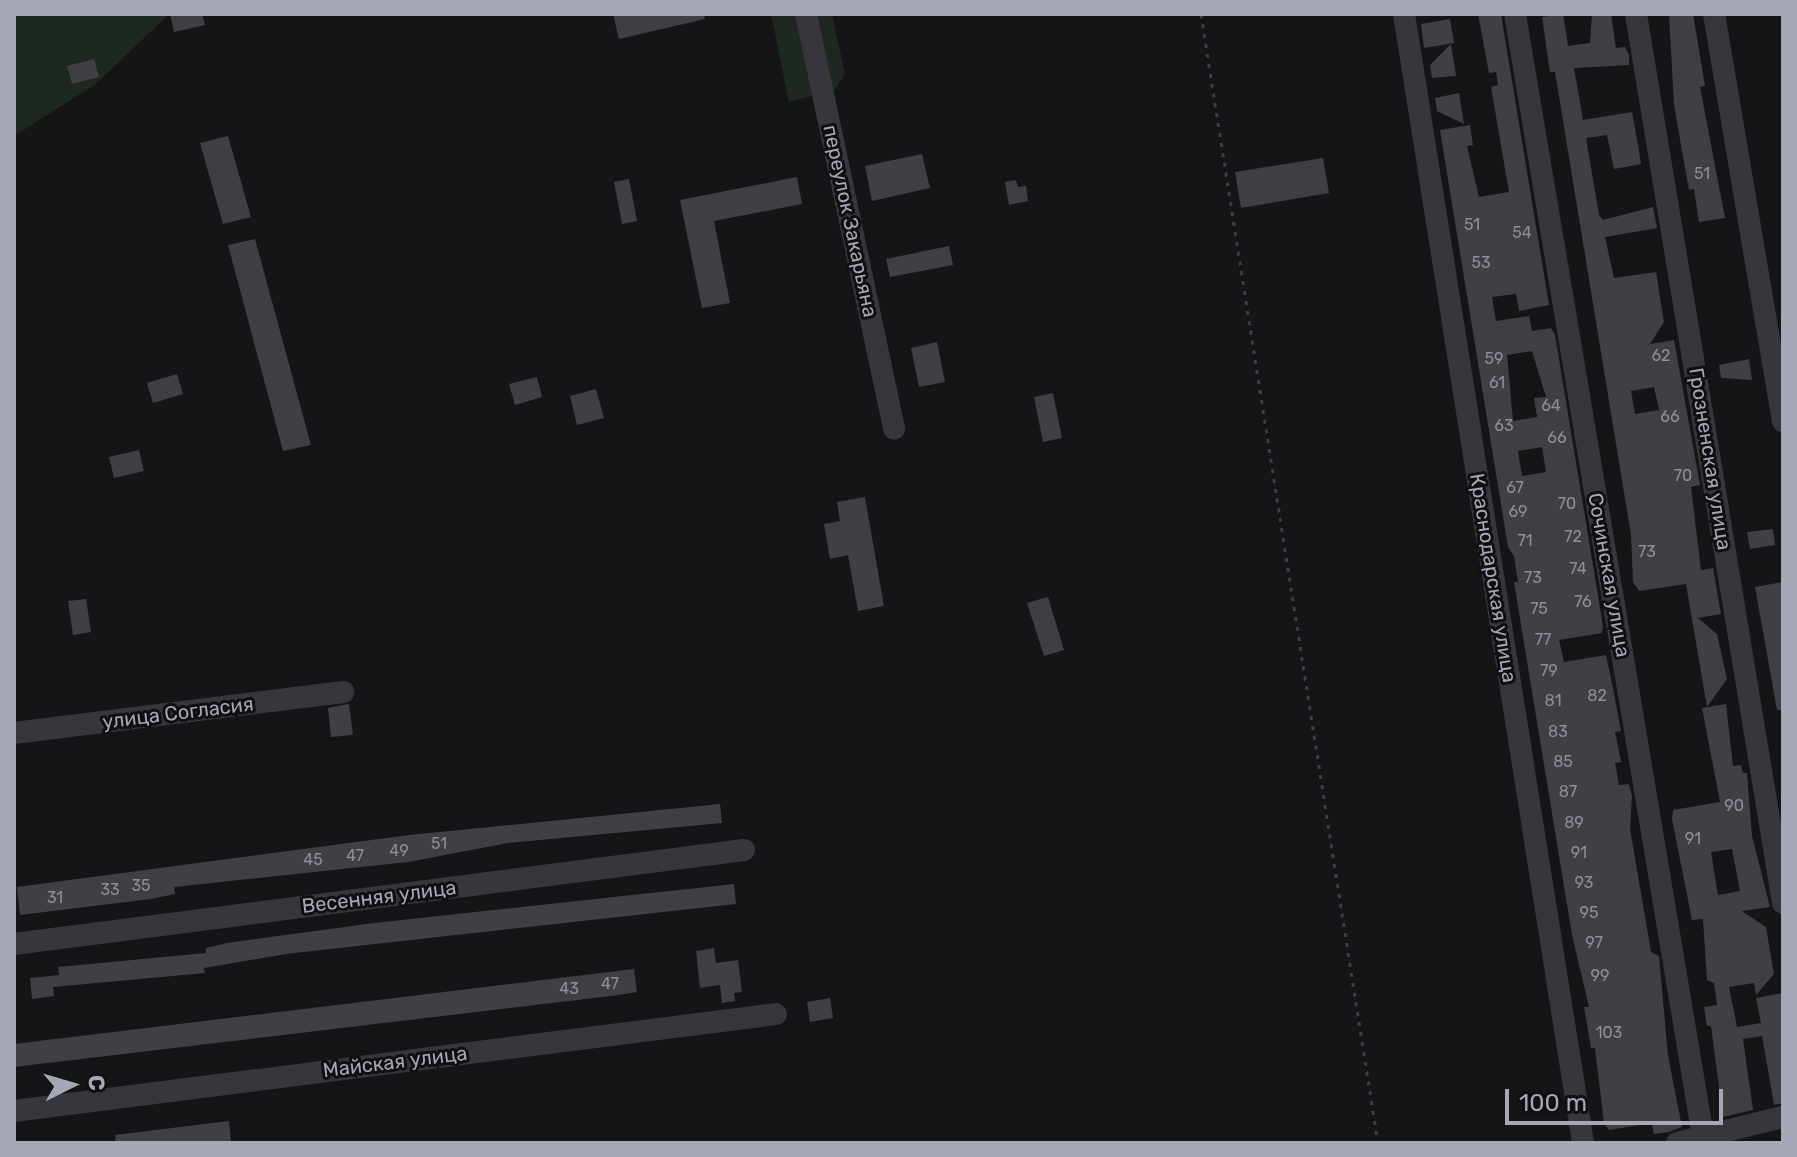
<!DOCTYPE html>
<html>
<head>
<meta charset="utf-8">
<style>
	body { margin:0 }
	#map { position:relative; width:1797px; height:1157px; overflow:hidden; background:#151517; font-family:Rubik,sans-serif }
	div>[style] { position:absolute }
	.green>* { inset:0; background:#1f2721 }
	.building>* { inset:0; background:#403f44 }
	.path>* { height:3px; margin-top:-1.5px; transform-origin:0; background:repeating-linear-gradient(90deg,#3c3c43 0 4px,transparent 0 10px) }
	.minor>* { height:22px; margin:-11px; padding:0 11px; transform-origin:11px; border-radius:11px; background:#36363c }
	span { translate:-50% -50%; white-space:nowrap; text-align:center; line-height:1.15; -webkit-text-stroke:6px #101012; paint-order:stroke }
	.number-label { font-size:16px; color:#8c8e9b }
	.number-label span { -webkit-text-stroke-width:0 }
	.street-label { font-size:20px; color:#a6a8b8 }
	.frame { position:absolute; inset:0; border:16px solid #a6a8b8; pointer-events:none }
	.north { position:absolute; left:32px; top:1045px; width:80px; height:80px; -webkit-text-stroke:6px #101012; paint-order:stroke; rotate:85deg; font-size:22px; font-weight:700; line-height:32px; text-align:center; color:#a6a8b8 }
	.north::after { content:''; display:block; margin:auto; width:28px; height:36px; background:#a6a8b8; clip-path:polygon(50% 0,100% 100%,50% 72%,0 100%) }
	.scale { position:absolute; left:1505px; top:1089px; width:218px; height:36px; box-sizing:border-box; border:4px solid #a6a8b8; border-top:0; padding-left:10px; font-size:24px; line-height:28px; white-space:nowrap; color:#a6a8b8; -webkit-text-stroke:6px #101012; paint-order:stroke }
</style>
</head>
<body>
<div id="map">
	<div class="green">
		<div style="clip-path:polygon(14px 14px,169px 14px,96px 84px,14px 136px)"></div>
		<div style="clip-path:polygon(771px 14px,832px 14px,845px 74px,835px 90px,789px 102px)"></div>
	</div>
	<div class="building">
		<div style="clip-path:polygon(170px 14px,202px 14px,205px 25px,174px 32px)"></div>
		<div style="clip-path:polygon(613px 14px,704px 14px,705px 19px,619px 39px)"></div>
		<div style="clip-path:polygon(evenodd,1478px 14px,1501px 14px,1549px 305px,1519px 311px,1516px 294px,1492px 297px,1496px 321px,1529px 316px,1532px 331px,1551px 328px,1555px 335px,1603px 626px,1602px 633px,1559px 640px,1564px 662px,1606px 655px,1613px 688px,1621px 731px,1615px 732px,1621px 762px,1615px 763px,1619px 785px,1629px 784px,1632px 796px,1630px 829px,1651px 952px,1659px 956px,1668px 1056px,1682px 1127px,1669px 1132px,1654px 1134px,1652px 1123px,1609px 1130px,1604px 1123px,1595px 1048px,1591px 1048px,1584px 1007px,1589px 1007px,1572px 935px,1514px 582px,1518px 582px,1514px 556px,1508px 547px,1440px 130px,1470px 125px,1473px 145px,1467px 146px,1479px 197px,1509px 192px,1491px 87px,1498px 85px,1496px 72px,1489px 73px,1478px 14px,1532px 351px,1546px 397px,1534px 398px,1537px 417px,1513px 421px,1507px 355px,1532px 351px,1478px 14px,1542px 447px,1546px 472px,1522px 476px,1518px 451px,1542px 447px)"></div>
		<div style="clip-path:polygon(evenodd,1563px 14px,1568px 46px,1590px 43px,1592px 14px,1611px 14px,1616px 48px,1625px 47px,1629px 55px,1629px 65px,1574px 68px,1583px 120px,1632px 112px,1638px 145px,1641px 164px,1614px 169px,1607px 135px,1586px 138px,1599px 215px,1603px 220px,1653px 207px,1657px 228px,1605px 237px,1614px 278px,1656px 272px,1664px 322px,1650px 344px,1674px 340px,1700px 485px,1691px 487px,1701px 570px,1713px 568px,1721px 614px,1698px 618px,1717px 634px,1727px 679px,1707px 707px,1686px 584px,1639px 591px,1633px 582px,1631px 535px,1555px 72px,1550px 72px,1542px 17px,1563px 14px,1654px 387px,1659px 410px,1635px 414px,1631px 391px,1654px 387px)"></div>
		<div style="clip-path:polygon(1669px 14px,1693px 14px,1705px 86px,1700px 87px,1725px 218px,1699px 222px,1694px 189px,1689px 190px,1674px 105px)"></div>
		<div style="clip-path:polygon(1450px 19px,1454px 43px,1424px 48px,1421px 24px)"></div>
		<div style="clip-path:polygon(1451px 44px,1456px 76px,1432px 78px,1430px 65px)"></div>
		<div style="clip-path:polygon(94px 59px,99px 77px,72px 84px,67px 66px)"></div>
		<div style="clip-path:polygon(1459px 93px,1464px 124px,1437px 111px,1435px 98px)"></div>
		<div style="clip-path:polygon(228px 136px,251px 217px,223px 224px,200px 143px)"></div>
		<div style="clip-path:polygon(922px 154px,930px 188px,872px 201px,865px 166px)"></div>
		<div style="clip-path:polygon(1323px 158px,1329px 193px,1241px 208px,1235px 172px)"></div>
		<div style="clip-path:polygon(797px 177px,802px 204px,714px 221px,730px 303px,702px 308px,680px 200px)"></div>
		<div style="clip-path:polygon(629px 179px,637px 221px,622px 224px,614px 182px)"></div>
		<div style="clip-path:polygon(1016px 180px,1018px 187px,1026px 186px,1028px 201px,1009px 205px,1005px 182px)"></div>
		<div style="clip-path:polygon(255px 239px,311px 445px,283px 451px,228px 245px)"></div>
		<div style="clip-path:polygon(949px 246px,953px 265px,890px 277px,886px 259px)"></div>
		<div style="clip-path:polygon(937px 342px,945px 382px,919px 387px,911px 348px)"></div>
		<div style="clip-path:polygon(1749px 359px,1752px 380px,1721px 378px,1719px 365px)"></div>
		<div style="clip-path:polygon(177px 374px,183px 394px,153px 403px,147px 383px)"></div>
		<div style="clip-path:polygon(537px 377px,542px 397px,515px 405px,509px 384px)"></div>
		<div style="clip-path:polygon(596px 389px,604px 418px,577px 425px,570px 396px)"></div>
		<div style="clip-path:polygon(1053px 393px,1062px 438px,1043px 442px,1034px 397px)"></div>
		<div style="clip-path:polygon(139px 450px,144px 471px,114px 478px,109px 457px)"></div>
		<div style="clip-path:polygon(865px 497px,884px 606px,858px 611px,848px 555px,830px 559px,824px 524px,840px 521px,837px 502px)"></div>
		<div style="clip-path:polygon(1773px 529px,1775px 545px,1750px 549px,1747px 532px)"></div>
		<div style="clip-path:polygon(1783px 582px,1783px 710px,1777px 710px,1755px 587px)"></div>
		<div style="clip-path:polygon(1048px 597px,1064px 650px,1044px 656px,1027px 603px)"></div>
		<div style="clip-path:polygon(86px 599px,91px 632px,73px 635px,68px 601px)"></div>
		<div style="clip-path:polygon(349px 704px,353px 735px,331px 737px,328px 708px)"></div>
		<div style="clip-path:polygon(evenodd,1726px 704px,1733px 766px,1741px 765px,1743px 773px,1747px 773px,1752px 836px,1770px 907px,1742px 911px,1766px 927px,1774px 974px,1756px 995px,1754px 983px,1729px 987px,1737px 1027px,1761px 1023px,1756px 998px,1783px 993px,1783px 1103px,1774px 1105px,1762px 1036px,1743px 1039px,1753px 1110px,1723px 1117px,1711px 1026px,1707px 1026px,1704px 1007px,1717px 1005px,1714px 983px,1707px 980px,1703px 919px,1692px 920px,1672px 819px,1673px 810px,1720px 802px,1702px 708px,1726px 704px,1732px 849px,1740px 891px,1718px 895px,1711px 852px,1732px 849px)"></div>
		<div style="clip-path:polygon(720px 804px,722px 823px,508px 843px,408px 862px,174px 887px,175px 894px,151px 899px,20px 915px,17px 887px,409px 835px)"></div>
		<div style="clip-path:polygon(734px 884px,736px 904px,286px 954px,204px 968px,205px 973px,53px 987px,54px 996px,32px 999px,30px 978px,59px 975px,58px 967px,206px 953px,206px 948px,227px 943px,374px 923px)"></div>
		<div style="clip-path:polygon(714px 948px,716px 963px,738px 960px,742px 992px,734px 993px,735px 1001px,722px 1003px,720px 985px,700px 988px,696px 951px)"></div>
		<div style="clip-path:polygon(634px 969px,637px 992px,619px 995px,14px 1067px,14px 1044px)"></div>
		<div style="clip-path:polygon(830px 998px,833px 1018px,810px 1022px,807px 1002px)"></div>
		<div style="clip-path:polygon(229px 1121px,231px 1143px,116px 1143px,115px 1135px)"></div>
	</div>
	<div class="path">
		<div style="left:1201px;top:14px;width:1143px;rotate:81.09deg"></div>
	</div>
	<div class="minor">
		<div style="left:806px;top:14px;width:424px;rotate:78deg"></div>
		<div style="left:1404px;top:14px;width:1143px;rotate:80.99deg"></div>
		<div style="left:1515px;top:14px;width:1138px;rotate:80.49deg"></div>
		<div style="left:1636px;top:14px;width:901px;rotate:80.61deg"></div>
		<div style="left:1714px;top:14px;width:413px;rotate:80.4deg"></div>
		<div style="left:14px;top:733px;width:332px;rotate:-7.1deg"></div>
		<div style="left:14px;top:944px;width:736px;rotate:-7.34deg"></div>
		<div style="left:14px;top:1111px;width:768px;rotate:-7.25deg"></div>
		<div style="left:1677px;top:1143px;width:109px;rotate:-13.8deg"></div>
	</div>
	<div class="number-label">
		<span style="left:1702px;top:174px">51</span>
		<span style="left:1472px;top:225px">51</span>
		<span style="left:1522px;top:233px">54</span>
		<span style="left:1481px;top:263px">53</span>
		<span style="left:1661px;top:356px">62</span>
		<span style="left:1494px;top:359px">59</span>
		<span style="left:1497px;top:383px">61</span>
		<span style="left:1551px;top:406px">64</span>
		<span style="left:1670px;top:417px">66</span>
		<span style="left:1504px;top:426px">63</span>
		<span style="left:1557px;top:438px">66</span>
		<span style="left:1683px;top:476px">70</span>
		<span style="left:1515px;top:488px">67</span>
		<span style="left:1567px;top:504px">70</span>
		<span style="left:1518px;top:512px">69</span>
		<span style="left:1573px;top:537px">72</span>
		<span style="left:1525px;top:541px">71</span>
		<span style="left:1647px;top:552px">73</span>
		<span style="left:1578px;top:569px">74</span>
		<span style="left:1533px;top:578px">73</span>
		<span style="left:1583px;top:602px">76</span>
		<span style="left:1539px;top:609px">75</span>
		<span style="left:1543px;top:640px">77</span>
		<span style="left:1549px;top:671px">79</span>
		<span style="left:1597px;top:696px">82</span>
		<span style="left:1553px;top:701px">81</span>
		<span style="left:1558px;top:732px">83</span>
		<span style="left:1563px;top:762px">85</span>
		<span style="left:1568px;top:792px">87</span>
		<span style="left:1734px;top:806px">90</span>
		<span style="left:1574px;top:823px">89</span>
		<span style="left:1693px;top:839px">91</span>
		<span style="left:439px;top:844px">51</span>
		<span style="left:399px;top:851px">49</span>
		<span style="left:1579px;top:853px">91</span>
		<span style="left:355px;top:856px">47</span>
		<span style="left:313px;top:860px">45</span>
		<span style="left:1584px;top:883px">93</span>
		<span style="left:141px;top:886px">35</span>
		<span style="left:110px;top:890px">33</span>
		<span style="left:55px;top:898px">31</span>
		<span style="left:1589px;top:913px">95</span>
		<span style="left:1594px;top:943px">97</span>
		<span style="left:1600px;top:976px">99</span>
		<span style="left:610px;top:984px">47</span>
		<span style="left:569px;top:989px">43</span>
		<span style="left:1609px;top:1033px">103</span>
	</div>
	<div class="street-label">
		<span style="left:850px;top:221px;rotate:78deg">переулок Закарьяна</span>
		<span style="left:1710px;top:459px;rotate:81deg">Грозненская улица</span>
		<span style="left:1609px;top:575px;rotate:80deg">Сочинская улица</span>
		<span style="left:1493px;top:578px;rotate:81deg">Краснодарская улица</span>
		<span style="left:178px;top:713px;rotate:-7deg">улица Согласия</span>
		<span style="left:379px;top:897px;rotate:-7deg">Весенняя улица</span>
		<span style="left:395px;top:1062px;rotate:-7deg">Майская улица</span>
	</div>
	<div class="frame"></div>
	<div class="north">С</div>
	<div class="scale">100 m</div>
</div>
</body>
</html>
